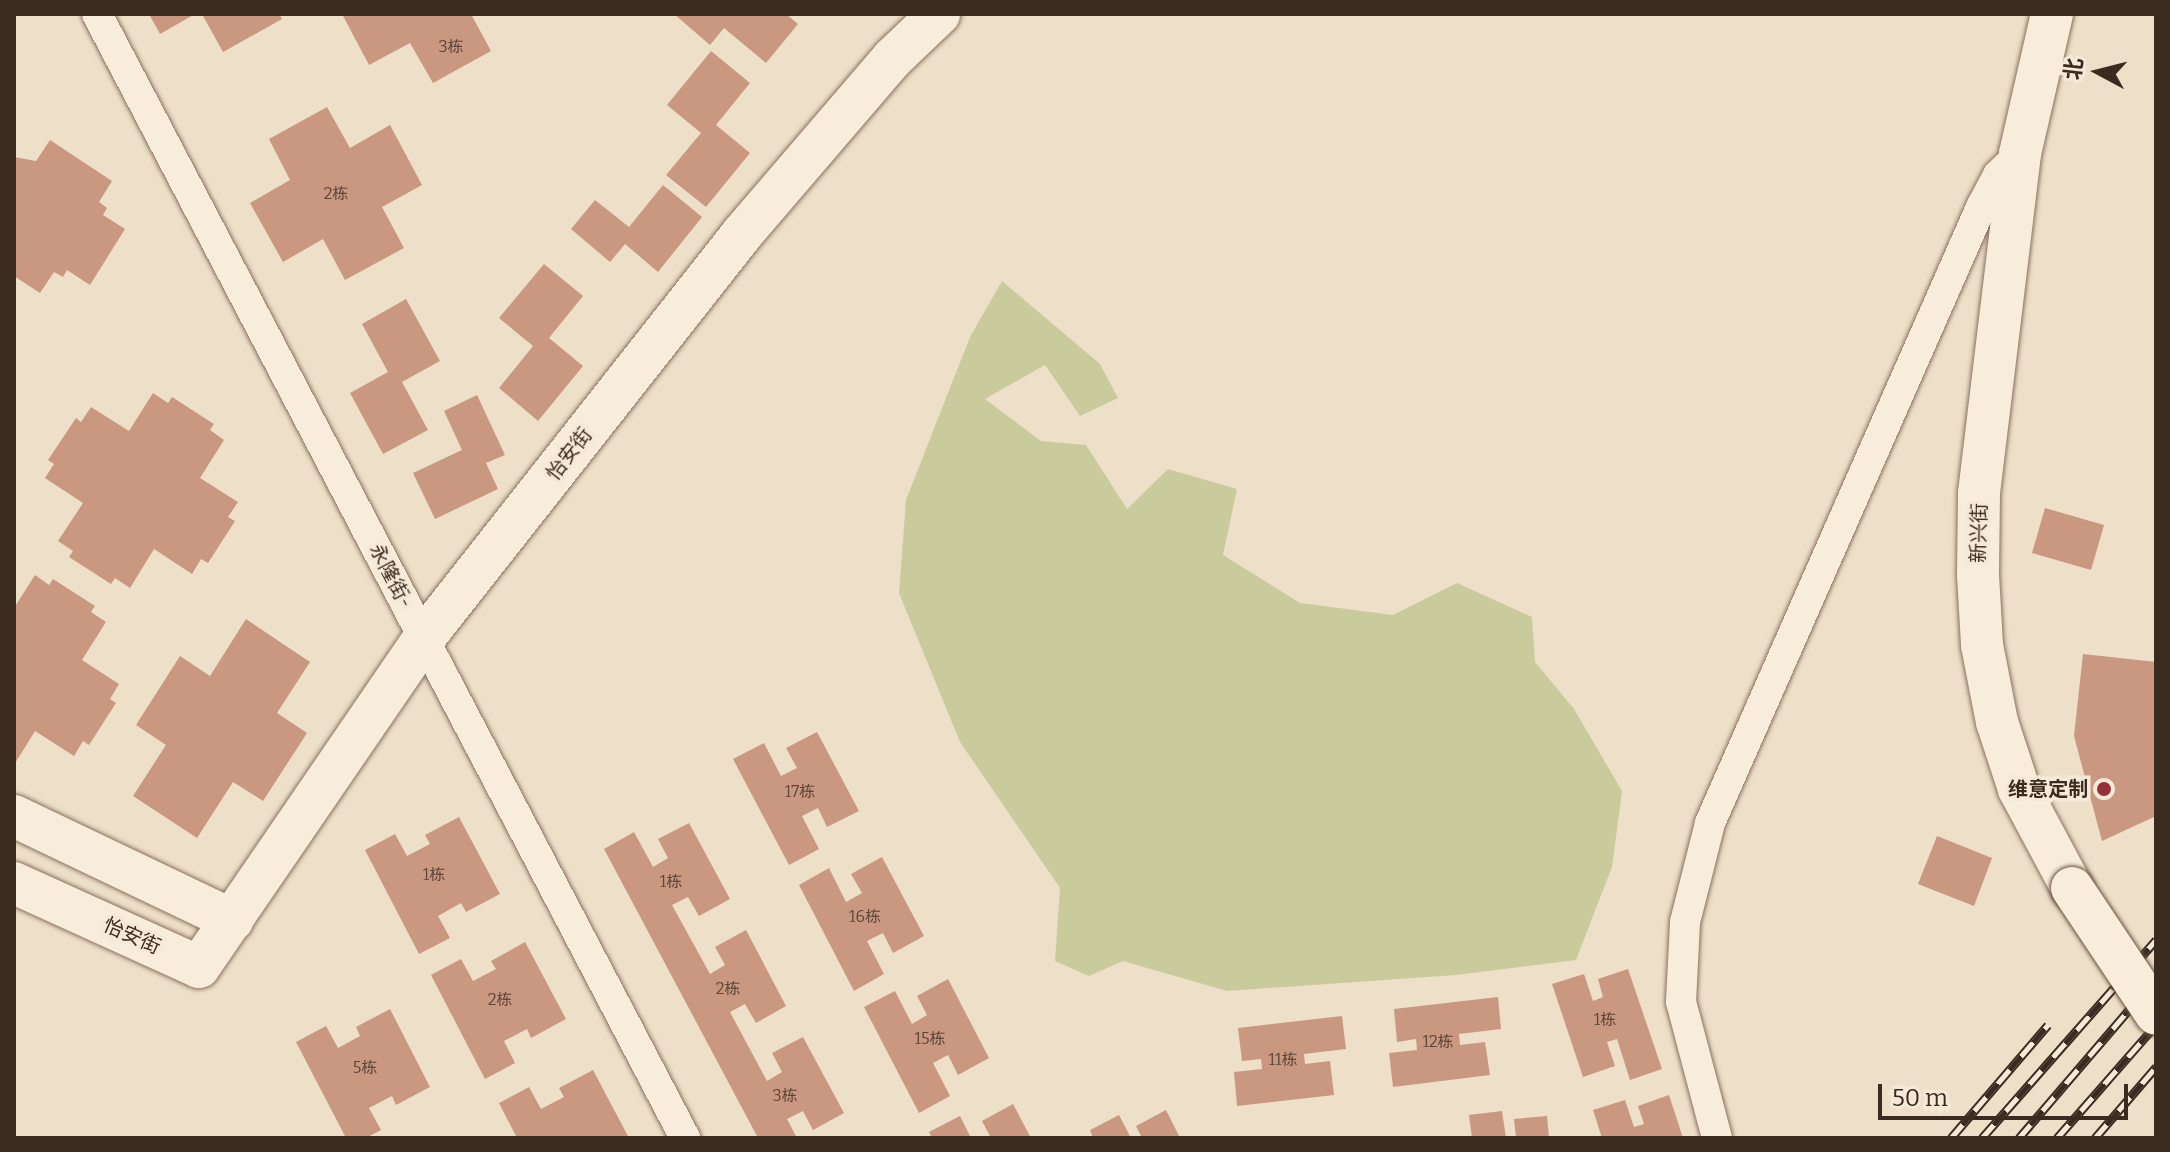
<!DOCTYPE html>
<html>
<head>
<meta charset="utf-8">
<style>
	body { margin:0 }
	#map { position:relative; width:2170px; height:1152px; overflow:hidden; background:#eddfc8; font-family:Bitter,"Noto Sans SC",serif }
	div>[style] { position:absolute }
	.green>* { inset:0; background:#cacb9c }
	.building>* { inset:0; background:#ca9880 }
	.roads { filter:drop-shadow(0 0 2px #89715e) drop-shadow(0 0 2px #89715e) }
	.street>* { height:30px; margin:-15px; padding:0 15px; transform-origin:15px; border-radius:15px; background:#f8eddb }
	.secondary>* { height:42px; margin:-21px; padding:0 21px; transform-origin:21px; border-radius:21px; background:#f8eddb }
	.rail>* { height:9px; margin-top:-4.5px; transform-origin:0; background:repeating-linear-gradient(90deg,#f5ead8 0 18px,#3a2b21 0 36px); box-sizing:border-box; border-block:2px solid #3a2b21 }
	.bridges { filter:drop-shadow(0 0 2px #6b5241) drop-shadow(0 0 2px #6b5241) }
	.secondary-bridge>* { height:42px; margin:-21px; padding:0 21px; transform-origin:21px; border-radius:21px; background:#f8eddb }
	.dots>* { width:22px; height:22px; translate:-50% -50%; box-sizing:border-box; border:4px solid #f5ead8; border-radius:50% }
	span { translate:-50% -50%; white-space:nowrap; text-align:center; line-height:1.15; -webkit-text-stroke:7px #f5ead8; paint-order:stroke }
	.number-label { font-size:16px; color:#5e4639 }
	.number-label span { -webkit-text-stroke-width:0 }
	.street-label { font-size:20px; color:#3a2b21 }
	.poi-label { font-size:20px; color:#3a2b21; font-weight:700 }
	.right { translate:-100% -50%; text-align:right }
	.frame { position:absolute; inset:0; border:16px solid #3a2b21; pointer-events:none }
	.north { position:absolute; left:2058px; top:32px; width:80px; height:80px; -webkit-text-stroke:6px #f5ead8; paint-order:stroke; rotate:277deg; font-size:22px; font-weight:700; line-height:32px; text-align:center; color:#3a2b21 }
	.north::after { content:''; display:block; margin:auto; width:28px; height:36px; background:#3a2b21; clip-path:polygon(50% 0,100% 100%,50% 72%,0 100%) }
	.scale { position:absolute; left:1878px; top:1084px; width:250px; height:36px; box-sizing:border-box; border:4px solid #3a2b21; border-top:0; padding-left:10px; font-size:24px; line-height:28px; white-space:nowrap; color:#3a2b21; -webkit-text-stroke:6px #f5ead8; paint-order:stroke }
</style>
</head>
<body>
<div id="map">
	<div class="green">
		<div style="clip-path:polygon(1002px 281px,1100px 364px,1118px 398px,1080px 416px,1045px 365px,985px 399px,1041px 441px,1086px 445px,1127px 509px,1168px 469px,1237px 489px,1223px 555px,1300px 603px,1393px 615px,1457px 583px,1532px 617px,1535px 662px,1574px 709px,1622px 791px,1612px 867px,1576px 960px,1456px 975px,1227px 991px,1123px 961px,1089px 976px,1055px 961px,1060px 888px,960px 742px,899px 593px,906px 500px,970px 337px)"></div>
	</div>
	<div class="building">
		<div style="clip-path:polygon(149px 14px,195px 14px,160px 34px)"></div>
		<div style="clip-path:polygon(202px 14px,279px 14px,282px 19px,223px 52px)"></div>
		<div style="clip-path:polygon(342px 14px,471px 14px,491px 51px,433px 83px,410px 43px,369px 65px)"></div>
		<div style="clip-path:polygon(674px 14px,786px 14px,798px 24px,766px 63px,724px 28px,710px 45px)"></div>
		<div style="clip-path:polygon(711px 51px,750px 83px,716px 125px,750px 153px,706px 207px,666px 175px,701px 133px,667px 105px)"></div>
		<div style="clip-path:polygon(327px 107px,350px 148px,390px 125px,422px 185px,382px 207px,404px 248px,345px 280px,323px 239px,283px 262px,250px 203px,290px 180px,269px 139px)"></div>
		<div style="clip-path:polygon(50px 140px,112px 181px,99px 202px,107px 208px,103px 215px,125px 229px,90px 285px,67px 270px,63px 277px,54px 272px,40px 293px,14px 276px,14px 157px,36px 161px)"></div>
		<div style="clip-path:polygon(663px 185px,702px 217px,658px 272px,625px 244px,610px 262px,571px 229px,595px 200px,629px 227px)"></div>
		<div style="clip-path:polygon(544px 264px,583px 296px,549px 338px,583px 366px,538px 421px,499px 388px,533px 346px,499px 318px)"></div>
		<div style="clip-path:polygon(406px 299px,440px 361px,402px 382px,428px 430px,383px 454px,350px 393px,388px 372px,362px 324px)"></div>
		<div style="clip-path:polygon(153px 393px,168px 403px,172px 397px,214px 424px,210px 430px,224px 440px,200px 478px,238px 502px,228px 517px,235px 521px,208px 563px,201px 559px,192px 574px,154px 549px,130px 588px,115px 578px,111px 584px,69px 557px,73px 551px,58px 541px,83px 503px,45px 478px,54px 464px,48px 460px,76px 418px,81px 422px,91px 407px,129px 431px)"></div>
		<div style="clip-path:polygon(477px 395px,505px 455px,486px 463px,498px 489px,435px 519px,413px 473px,462px 450px,444px 411px)"></div>
		<div style="clip-path:polygon(2045px 508px,2104px 525px,2091px 570px,2032px 553px)"></div>
		<div style="clip-path:polygon(35px 575px,49px 585px,53px 579px,95px 606px,91px 612px,106px 622px,82px 660px,119px 684px,110px 699px,116px 703px,89px 745px,83px 741px,74px 756px,35px 731px,14px 765px,14px 608px)"></div>
		<div style="clip-path:polygon(246px 619px,310px 662px,277px 713px,307px 733px,263px 801px,233px 782px,197px 838px,133px 796px,166px 745px,136px 725px,180px 656px,210px 676px)"></div>
		<div style="clip-path:polygon(2083px 654px,2156px 662px,2156px 816px,2102px 841px,2074px 736px)"></div>
		<div style="clip-path:polygon(817px 732px,859px 811px,827px 827px,818px 808px,802px 816px,819px 849px,789px 865px,733px 759px,764px 743px,781px 776px,797px 768px,786px 748px)"></div>
		<div style="clip-path:polygon(459px 817px,500px 894px,466px 912px,461px 903px,438px 916px,450px 938px,419px 954px,365px 850px,395px 834px,407px 856px,430px 844px,425px 835px)"></div>
		<div style="clip-path:polygon(689px 823px,730px 899px,699px 916px,688px 897px,672px 905px,710px 974px,725px 965px,715px 947px,746px 930px,786px 1006px,756px 1023px,745px 1004px,730px 1012px,767px 1081px,782px 1072px,772px 1053px,803px 1037px,844px 1113px,813px 1130px,803px 1111px,787px 1119px,797px 1138px,758px 1138px,604px 849px,634px 832px,653px 867px,668px 858px,658px 839px)"></div>
		<div style="clip-path:polygon(1937px 836px,1992px 858px,1974px 906px,1918px 884px)"></div>
		<div style="clip-path:polygon(882px 857px,924px 936px,893px 953px,883px 933px,867px 941px,884px 974px,854px 991px,799px 885px,829px 868px,846px 902px,862px 893px,851px 874px)"></div>
		<div style="clip-path:polygon(525px 942px,566px 1019px,531px 1038px,527px 1029px,504px 1041px,515px 1063px,485px 1079px,431px 975px,461px 959px,473px 981px,496px 969px,491px 961px)"></div>
		<div style="clip-path:polygon(1628px 969px,1662px 1069px,1630px 1080px,1617px 1039px,1607px 1042px,1615px 1066px,1583px 1077px,1552px 984px,1584px 974px,1593px 1001px,1603px 997px,1598px 979px)"></div>
		<div style="clip-path:polygon(948px 979px,989px 1058px,958px 1075px,948px 1055px,933px 1063px,950px 1096px,919px 1113px,864px 1007px,895px 991px,912px 1024px,927px 1015px,917px 996px)"></div>
		<div style="clip-path:polygon(1498px 997px,1501px 1029px,1459px 1034px,1460px 1045px,1485px 1042px,1490px 1075px,1393px 1087px,1389px 1053px,1417px 1050px,1416px 1039px,1397px 1042px,1394px 1009px)"></div>
		<div style="clip-path:polygon(390px 1009px,430px 1087px,396px 1105px,392px 1096px,369px 1108px,381px 1130px,366px 1138px,346px 1138px,296px 1042px,326px 1026px,338px 1048px,360px 1036px,356px 1027px)"></div>
		<div style="clip-path:polygon(1342px 1016px,1346px 1049px,1304px 1054px,1305px 1064px,1330px 1061px,1334px 1095px,1237px 1106px,1234px 1072px,1262px 1069px,1261px 1059px,1242px 1061px,1238px 1028px)"></div>
		<div style="clip-path:polygon(593px 1070px,629px 1138px,517px 1138px,499px 1103px,529px 1087px,541px 1109px,564px 1097px,559px 1088px)"></div>
		<div style="clip-path:polygon(1669px 1095px,1683px 1138px,1602px 1138px,1593px 1110px,1625px 1100px,1634px 1127px,1644px 1124px,1638px 1106px)"></div>
		<div style="clip-path:polygon(1013px 1104px,1031px 1138px,991px 1138px,982px 1121px)"></div>
		<div style="clip-path:polygon(1166px 1110px,1180px 1138px,1142px 1138px,1136px 1126px)"></div>
		<div style="clip-path:polygon(1502px 1111px,1506px 1138px,1472px 1138px,1469px 1115px)"></div>
		<div style="clip-path:polygon(1119px 1115px,1131px 1138px,1093px 1138px,1090px 1130px)"></div>
		<div style="clip-path:polygon(960px 1116px,971px 1138px,932px 1138px,929px 1132px)"></div>
		<div style="clip-path:polygon(1547px 1116px,1549px 1138px,1516px 1138px,1514px 1119px)"></div>
	</div>
	<div class="roads">
		<div class="street">
			<div style="left:97px;top:14px;width:1269px;rotate:62.38deg"></div>
			<div style="left:1717px;top:1138px;width:141px;rotate:-104.8deg"></div>
			<div style="left:1681px;top:1002px;width:80px;rotate:-87.1deg"></div>
			<div style="left:1685px;top:922px;width:102px;rotate:-75.8deg"></div>
			<div style="left:1710px;top:823px;width:673px;rotate:-66.25deg"></div>
			<div style="left:1981px;top:207px;width:36px;rotate:-62deg"></div>
			<div style="left:1998px;top:175px;width:30px;rotate:-44deg"></div>
		</div>
		<div class="secondary">
			<div style="left:2052px;top:14px;width:144px;rotate:102.9deg"></div>
			<div style="left:2020px;top:154px;width:341px;rotate:96.9deg"></div>
			<div style="left:1979px;top:493px;width:82px;rotate:90.7deg"></div>
			<div style="left:1978px;top:575px;width:70px;rotate:86.7deg"></div>
			<div style="left:1982px;top:645px;width:78px;rotate:79deg"></div>
			<div style="left:1997px;top:722px;width:71px;rotate:71.8deg"></div>
			<div style="left:2019px;top:789px;width:112px;rotate:61.8deg"></div>
			<div style="left:14px;top:816px;width:242px;rotate:25.5deg"></div>
			<div style="left:14px;top:883px;width:203px;rotate:24.4deg"></div>
			<div style="left:199px;top:967px;width:399px;rotate:-55.6deg"></div>
			<div style="left:424px;top:638px;width:514px;rotate:-51.79deg"></div>
			<div style="left:742px;top:234px;width:232px;rotate:-49.4deg"></div>
			<div style="left:893px;top:58px;width:64px;rotate:-43.7deg"></div>
		</div>
	</div>
	<div class="rail">
		<div style="left:1951px;top:1138px;width:149px;rotate:-49.4deg"></div>
		<div style="left:1982px;top:1138px;width:264px;rotate:-48.7deg"></div>
		<div style="left:2019px;top:1138px;width:211px;rotate:-49.4deg"></div>
		<div style="left:2057px;top:1138px;width:150px;rotate:-48.8deg"></div>
		<div style="left:2095px;top:1138px;width:94px;rotate:-49.3deg"></div>
	</div>
	<div class="bridges">
		<div class="secondary-bridge">
			<div style="left:2072px;top:888px;width:151px;rotate:56.3deg"></div>
		</div>
	</div>
	<div class="dots">
		<div style="left:2104px;top:789px;background:#963039"></div>
	</div>
	<div class="number-label">
		<span style="left:451px;top:47px">3栋</span>
		<span style="left:336px;top:194px">2栋</span>
		<span style="left:800px;top:792px">17栋</span>
		<span style="left:434px;top:875px">1栋</span>
		<span style="left:671px;top:882px">1栋</span>
		<span style="left:865px;top:917px">16栋</span>
		<span style="left:728px;top:989px">2栋</span>
		<span style="left:500px;top:1000px">2栋</span>
		<span style="left:1605px;top:1020px">1栋</span>
		<span style="left:930px;top:1039px">15栋</span>
		<span style="left:1438px;top:1042px">12栋</span>
		<span style="left:1283px;top:1060px">11栋</span>
		<span style="left:365px;top:1068px">5栋</span>
		<span style="left:785px;top:1096px">3栋</span>
	</div>
	<div class="street-label">
		<span style="left:569px;top:454px;rotate:-52deg">怡安街</span>
		<span style="left:1979px;top:533px;rotate:-89deg">新兴街</span>
		<span style="left:391px;top:576px;rotate:62deg">永隆街-</span>
		<span style="left:132px;top:936px;rotate:24deg">怡安街</span>
	</div>
	<div class="poi-label">
		<span class="right" style="left:2088px;top:789px">维意定制</span>
	</div>
	<div class="frame"></div>
	<div class="north">北</div>
	<div class="scale">50 m</div>
</div>
</body>
</html>
